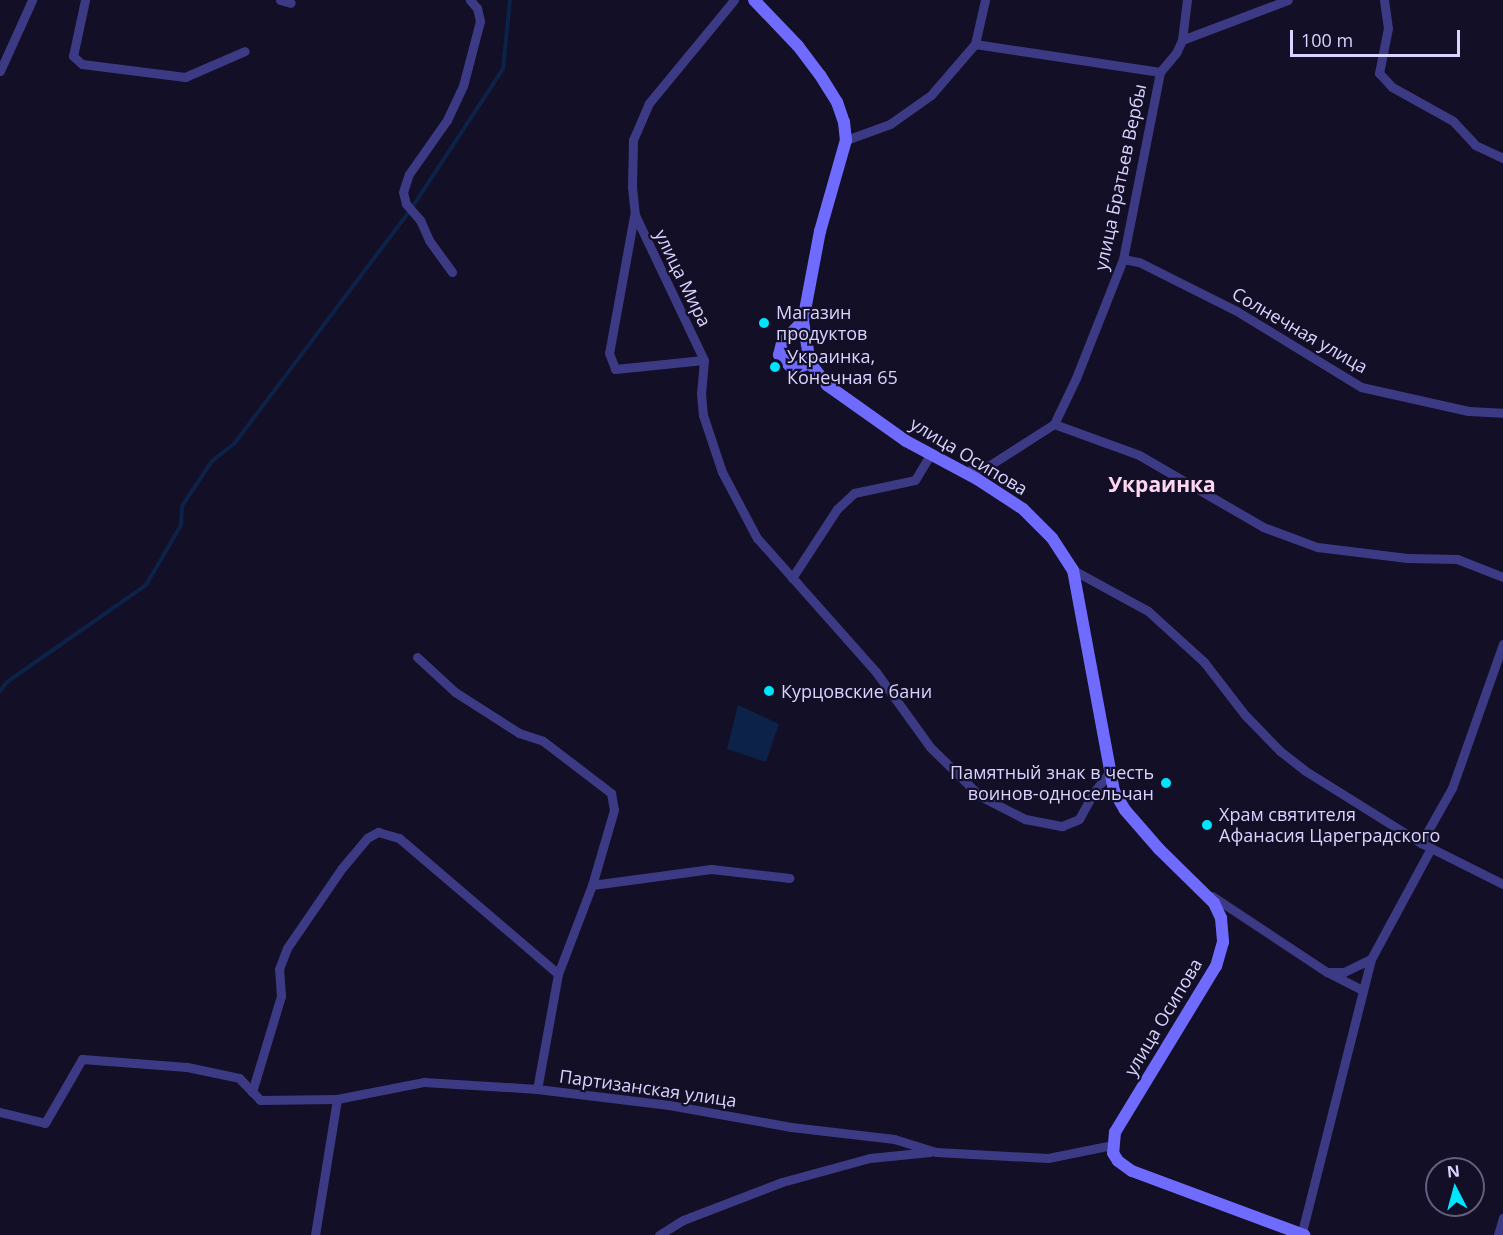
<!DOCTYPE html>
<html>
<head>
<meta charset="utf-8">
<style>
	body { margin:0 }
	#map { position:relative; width:1503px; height:1235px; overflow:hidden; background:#130f26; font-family:"Open Sans",sans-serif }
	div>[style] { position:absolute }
	.water>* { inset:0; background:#0c2248 }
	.stream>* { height:4px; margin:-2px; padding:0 2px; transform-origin:2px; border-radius:2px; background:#0c2248 }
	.street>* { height:9px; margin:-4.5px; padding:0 4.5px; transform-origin:4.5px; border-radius:4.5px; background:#3d3a85 }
	.secondary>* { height:12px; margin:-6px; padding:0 6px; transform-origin:6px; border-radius:6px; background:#6f6bff }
	.dots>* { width:16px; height:16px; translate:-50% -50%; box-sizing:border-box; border:3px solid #130f26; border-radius:50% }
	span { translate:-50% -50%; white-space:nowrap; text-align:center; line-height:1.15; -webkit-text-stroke:4.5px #130f26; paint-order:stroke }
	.street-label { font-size:18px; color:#d9d4ff }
	.poi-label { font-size:18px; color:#d9d4ff }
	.left { translate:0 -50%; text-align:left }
	.right { translate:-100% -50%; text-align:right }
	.quarter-label { font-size:21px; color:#ffd6f0; font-weight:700 }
	.north { position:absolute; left:1425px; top:1157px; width:60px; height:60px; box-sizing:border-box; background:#130f26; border:2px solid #625e7d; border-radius:50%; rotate:354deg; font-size:16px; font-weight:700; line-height:24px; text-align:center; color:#d9d4ff }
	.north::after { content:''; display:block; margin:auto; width:21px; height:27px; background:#00e5ff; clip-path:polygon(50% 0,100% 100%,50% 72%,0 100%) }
	.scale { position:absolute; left:1290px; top:30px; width:170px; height:27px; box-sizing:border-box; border:3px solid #d9d4ff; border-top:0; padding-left:8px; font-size:18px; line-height:21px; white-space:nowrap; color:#d9d4ff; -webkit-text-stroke:4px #130f26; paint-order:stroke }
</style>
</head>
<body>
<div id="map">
	<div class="water">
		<div style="clip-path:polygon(738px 705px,779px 724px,766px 762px,727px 749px)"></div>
	</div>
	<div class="stream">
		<div style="left:0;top:691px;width:11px;rotate:-52deg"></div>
		<div style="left:7px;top:682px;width:169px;rotate:-34.9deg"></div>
		<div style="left:146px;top:585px;width:69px;rotate:-59.7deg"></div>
		<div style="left:181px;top:525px;width:19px;rotate:-87deg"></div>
		<div style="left:182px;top:506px;width:54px;rotate:-56.3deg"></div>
		<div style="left:212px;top:461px;width:28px;rotate:-38deg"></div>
		<div style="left:234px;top:444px;width:294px;rotate:-53deg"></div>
		<div style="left:411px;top:209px;width:168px;rotate:-56.7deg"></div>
		<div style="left:503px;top:69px;width:69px;rotate:-84.2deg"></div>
	</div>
	<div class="street">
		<div style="left:85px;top:0;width:57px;rotate:102.1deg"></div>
		<div style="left:73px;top:56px;width:12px;rotate:42deg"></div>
		<div style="left:82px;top:64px;width:104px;rotate:7.2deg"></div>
		<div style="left:185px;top:77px;width:65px;rotate:-23.4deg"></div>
		<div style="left:280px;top:0;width:11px;rotate:15deg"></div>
		<div style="left:734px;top:0;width:134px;rotate:129.5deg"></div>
		<div style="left:649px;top:103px;width:40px;rotate:113.4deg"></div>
		<div style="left:633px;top:140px;width:47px;rotate:91.2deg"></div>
		<div style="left:632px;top:187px;width:28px;rotate:84deg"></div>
		<div style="left:635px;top:215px;width:161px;rotate:64.6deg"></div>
		<div style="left:704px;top:360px;width:33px;rotate:95deg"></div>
		<div style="left:701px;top:393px;width:22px;rotate:85deg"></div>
		<div style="left:703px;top:415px;width:60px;rotate:71.6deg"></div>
		<div style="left:722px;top:472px;width:75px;rotate:62.1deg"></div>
		<div style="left:757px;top:538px;width:179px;rotate:48.4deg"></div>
		<div style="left:876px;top:672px;width:92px;rotate:54.2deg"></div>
		<div style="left:930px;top:747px;width:70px;rotate:44.4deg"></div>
		<div style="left:980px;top:796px;width:51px;rotate:27.1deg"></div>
		<div style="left:1025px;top:819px;width:38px;rotate:11deg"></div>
		<div style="left:1062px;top:826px;width:18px;rotate:-22deg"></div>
		<div style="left:1079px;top:819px;width:31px;rotate:-61deg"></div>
		<div style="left:1094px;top:792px;width:24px;rotate:-52deg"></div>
		<div style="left:1384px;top:0;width:28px;rotate:82deg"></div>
		<div style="left:1388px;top:28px;width:46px;rotate:101.3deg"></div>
		<div style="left:1379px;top:73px;width:19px;rotate:47deg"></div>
		<div style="left:1392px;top:87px;width:70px;rotate:29.1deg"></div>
		<div style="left:1453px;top:121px;width:33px;rotate:47deg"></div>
		<div style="left:1475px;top:145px;width:31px;rotate:25deg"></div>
		<div style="left:1182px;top:40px;width:40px;rotate:-82.9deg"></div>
		<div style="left:975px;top:44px;width:45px;rotate:-77.2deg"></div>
		<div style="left:0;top:71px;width:78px;rotate:-65.7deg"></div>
		<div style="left:846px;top:140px;width:47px;rotate:-20deg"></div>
		<div style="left:890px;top:124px;width:50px;rotate:-35.3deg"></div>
		<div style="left:931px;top:95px;width:67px;rotate:-49.2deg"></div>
		<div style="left:975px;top:44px;width:187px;rotate:8.6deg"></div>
		<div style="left:1160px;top:72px;width:25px;rotate:-50deg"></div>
		<div style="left:1176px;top:53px;width:14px;rotate:-65deg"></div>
		<div style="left:1182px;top:40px;width:113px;rotate:-20.7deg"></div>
		<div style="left:634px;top:216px;width:139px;rotate:100.3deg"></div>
		<div style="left:609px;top:353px;width:17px;rotate:69deg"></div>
		<div style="left:615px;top:369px;width:89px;rotate:-5.8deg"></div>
		<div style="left:1123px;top:259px;width:16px;rotate:11deg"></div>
		<div style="left:1139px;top:262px;width:107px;rotate:26.6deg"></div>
		<div style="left:1235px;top:310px;width:148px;rotate:31.4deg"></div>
		<div style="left:1361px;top:387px;width:110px;rotate:12.6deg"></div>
		<div style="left:1468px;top:411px;width:35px;rotate:3deg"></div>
		<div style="left:452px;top:272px;width:39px;rotate:-126deg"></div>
		<div style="left:429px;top:240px;width:22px;rotate:-114deg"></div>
		<div style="left:420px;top:220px;width:21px;rotate:-131deg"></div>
		<div style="left:406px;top:204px;width:12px;rotate:-104deg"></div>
		<div style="left:403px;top:192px;width:19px;rotate:-72deg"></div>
		<div style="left:409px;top:174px;width:66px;rotate:-54.9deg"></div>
		<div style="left:447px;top:120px;width:38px;rotate:-65deg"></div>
		<div style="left:463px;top:86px;width:67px;rotate:-75.3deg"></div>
		<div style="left:480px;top:21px;width:13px;rotate:-103deg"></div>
		<div style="left:477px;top:8px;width:11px;rotate:-131deg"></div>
		<div style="left:1054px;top:424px;width:90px;rotate:20deg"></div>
		<div style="left:1139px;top:455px;width:143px;rotate:30.1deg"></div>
		<div style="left:1263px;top:527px;width:58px;rotate:20.3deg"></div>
		<div style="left:1317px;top:547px;width:91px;rotate:7deg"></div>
		<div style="left:1407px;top:558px;width:50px;rotate:1.1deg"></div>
		<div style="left:1457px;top:559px;width:49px;rotate:21.4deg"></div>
		<div style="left:963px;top:472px;width:28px;rotate:-15deg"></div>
		<div style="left:990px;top:465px;width:76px;rotate:-32.6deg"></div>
		<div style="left:1054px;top:424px;width:51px;rotate:-64.4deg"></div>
		<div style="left:1076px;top:378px;width:128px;rotate:-68.4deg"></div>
		<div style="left:1123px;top:259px;width:191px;rotate:-78.8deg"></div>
		<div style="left:1073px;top:570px;width:85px;rotate:28.7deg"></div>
		<div style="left:1148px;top:611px;width:76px;rotate:42.3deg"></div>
		<div style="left:1204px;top:662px;width:67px;rotate:52.3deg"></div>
		<div style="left:1245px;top:715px;width:50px;rotate:45.8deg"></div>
		<div style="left:1280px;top:751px;width:31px;rotate:38deg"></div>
		<div style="left:1304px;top:770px;width:138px;rotate:32deg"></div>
		<div style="left:1421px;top:843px;width:92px;rotate:26.6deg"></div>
		<div style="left:792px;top:578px;width:82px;rotate:-56.9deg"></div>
		<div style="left:837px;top:509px;width:23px;rotate:-43deg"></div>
		<div style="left:854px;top:493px;width:62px;rotate:-12deg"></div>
		<div style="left:915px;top:480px;width:29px;rotate:-59deg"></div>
		<div style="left:417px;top:657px;width:52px;rotate:42.6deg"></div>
		<div style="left:455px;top:692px;width:76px;rotate:32.6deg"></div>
		<div style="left:519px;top:733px;width:25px;rotate:18deg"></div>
		<div style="left:543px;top:741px;width:86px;rotate:37.4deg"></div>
		<div style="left:611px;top:793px;width:17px;rotate:80deg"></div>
		<div style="left:614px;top:810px;width:78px;rotate:106.3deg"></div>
		<div style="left:592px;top:885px;width:95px;rotate:110.9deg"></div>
		<div style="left:558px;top:974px;width:117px;rotate:100.3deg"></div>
		<div style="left:1421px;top:843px;width:63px;rotate:-60.6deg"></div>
		<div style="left:1452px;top:788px;width:153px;rotate:-70.5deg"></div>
		<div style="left:592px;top:885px;width:120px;rotate:-7.7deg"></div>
		<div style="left:711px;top:869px;width:79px;rotate:6.6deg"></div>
		<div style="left:1212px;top:896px;width:138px;rotate:33.5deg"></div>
		<div style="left:1327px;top:972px;width:39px;rotate:27deg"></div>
		<div style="left:1329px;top:972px;width:15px"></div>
		<div style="left:1344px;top:972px;width:30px;rotate:-26deg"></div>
		<div style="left:252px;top:1092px;width:100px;rotate:-73.2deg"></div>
		<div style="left:281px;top:996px;width:27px;rotate:-94deg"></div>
		<div style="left:279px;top:969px;width:22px;rotate:-69deg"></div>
		<div style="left:287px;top:948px;width:97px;rotate:-55.5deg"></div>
		<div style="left:342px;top:868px;width:39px;rotate:-50deg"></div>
		<div style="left:367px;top:838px;width:13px;rotate:-29deg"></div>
		<div style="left:378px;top:832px;width:22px;rotate:16deg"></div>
		<div style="left:399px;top:838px;width:209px;rotate:40.5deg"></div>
		<div style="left:0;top:1112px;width:46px;rotate:13.7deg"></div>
		<div style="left:45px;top:1123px;width:74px;rotate:-60deg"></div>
		<div style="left:82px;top:1059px;width:105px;rotate:4.4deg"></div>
		<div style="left:187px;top:1067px;width:53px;rotate:11.9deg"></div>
		<div style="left:239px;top:1078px;width:30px;rotate:46deg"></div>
		<div style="left:260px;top:1100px;width:77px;rotate:-0.7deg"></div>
		<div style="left:337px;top:1099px;width:89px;rotate:-11.1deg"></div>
		<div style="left:424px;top:1082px;width:113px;rotate:3.5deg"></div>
		<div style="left:537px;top:1089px;width:133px;rotate:6.9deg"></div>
		<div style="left:669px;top:1105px;width:124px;rotate:10.2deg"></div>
		<div style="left:791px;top:1127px;width:104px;rotate:6.6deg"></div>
		<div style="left:894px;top:1139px;width:44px;rotate:17.2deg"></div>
		<div style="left:936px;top:1152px;width:112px;rotate:3.1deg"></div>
		<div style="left:1048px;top:1158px;width:65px;rotate:-11.5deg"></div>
		<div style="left:1302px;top:1232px;width:282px;rotate:-75.8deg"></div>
		<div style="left:1371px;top:959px;width:126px;rotate:-61.6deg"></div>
		<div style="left:315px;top:1235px;width:138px;rotate:-80.8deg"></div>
		<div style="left:659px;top:1235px;width:28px;rotate:-32deg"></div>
		<div style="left:683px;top:1220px;width:106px;rotate:-21deg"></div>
		<div style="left:782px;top:1182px;width:91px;rotate:-15.3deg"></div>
		<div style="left:870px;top:1158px;width:60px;rotate:-5.7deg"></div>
		<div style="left:1498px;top:1235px;width:18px;rotate:-74deg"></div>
	</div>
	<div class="secondary">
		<div style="left:754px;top:0;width:64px;rotate:46.3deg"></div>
		<div style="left:798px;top:46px;width:36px;rotate:53deg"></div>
		<div style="left:820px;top:75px;width:32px;rotate:58deg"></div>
		<div style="left:837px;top:102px;width:21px;rotate:71deg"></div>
		<div style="left:844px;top:122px;width:18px;rotate:84deg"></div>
		<div style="left:846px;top:140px;width:95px;rotate:105.9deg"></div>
		<div style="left:820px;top:231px;width:92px;rotate:100.7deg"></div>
		<div style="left:803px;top:321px;width:43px;rotate:80.5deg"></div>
		<div style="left:810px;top:363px;width:28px;rotate:52deg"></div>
		<div style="left:827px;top:385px;width:97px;rotate:35.3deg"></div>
		<div style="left:906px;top:441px;width:81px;rotate:28.2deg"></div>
		<div style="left:977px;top:479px;width:55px;rotate:33.1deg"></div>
		<div style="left:1023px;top:509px;width:41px;rotate:45deg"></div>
		<div style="left:1052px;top:538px;width:38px;rotate:57deg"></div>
		<div style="left:1073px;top:570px;width:225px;rotate:79.5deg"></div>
		<div style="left:1114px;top:791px;width:22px;rotate:60deg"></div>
		<div style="left:1125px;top:810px;width:52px;rotate:48.9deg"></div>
		<div style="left:1159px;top:849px;width:77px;rotate:44.5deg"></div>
		<div style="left:1214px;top:903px;width:17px;rotate:65deg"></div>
		<div style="left:1221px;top:918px;width:24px;rotate:85deg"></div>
		<div style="left:1223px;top:942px;width:25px;rotate:106deg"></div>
		<div style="left:1216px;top:966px;width:194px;rotate:121.3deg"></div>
		<div style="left:1115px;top:1132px;width:21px;rotate:95deg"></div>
		<div style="left:1113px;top:1153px;width:9px;rotate:58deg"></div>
		<div style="left:1118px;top:1161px;width:17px;rotate:36deg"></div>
		<div style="left:1132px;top:1171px;width:184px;rotate:20.4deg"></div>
		<div style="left:803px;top:321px;width:30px;rotate:134deg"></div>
		<div style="left:782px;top:343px;width:12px;rotate:104deg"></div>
		<div style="left:779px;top:355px;width:16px;rotate:45deg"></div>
		<div style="left:790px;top:366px;width:9px;rotate:6deg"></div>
		<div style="left:799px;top:367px;width:12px;rotate:-20deg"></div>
	</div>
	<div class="dots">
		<div style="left:764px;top:323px;background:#00e5ff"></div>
		<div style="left:775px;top:367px;background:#00e5ff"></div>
		<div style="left:769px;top:691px;background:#00e5ff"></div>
		<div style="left:1166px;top:783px;background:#00e5ff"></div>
		<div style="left:1207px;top:825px;background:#00e5ff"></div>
	</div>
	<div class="street-label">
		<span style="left:1120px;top:177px;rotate:-78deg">улица Братьев Вербы</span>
		<span style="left:683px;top:278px;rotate:64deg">улица Мира</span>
		<span style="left:1300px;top:330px;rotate:30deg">Солнечная улица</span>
		<span style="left:969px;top:456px;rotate:31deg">улица Осипова</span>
		<span style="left:1163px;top:1017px;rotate:-59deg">улица Осипова</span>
		<span style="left:648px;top:1088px;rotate:8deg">Партизанская улица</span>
	</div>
	<div class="poi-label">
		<span class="left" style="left:776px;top:323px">Магазин<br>продуктов</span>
		<span class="left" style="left:787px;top:367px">Украинка,<br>Конечная 65</span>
		<span class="left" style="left:781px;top:691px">Курцовские бани</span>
		<span class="right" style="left:1154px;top:783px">Памятный знак в честь<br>воинов-односельчан</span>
		<span class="left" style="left:1219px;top:825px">Храм святителя<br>Афанасия Цареградского</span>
	</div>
	<div class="quarter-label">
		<span style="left:1162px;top:484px">Украинка</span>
	</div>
	<div class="north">N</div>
	<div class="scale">100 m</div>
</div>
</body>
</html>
